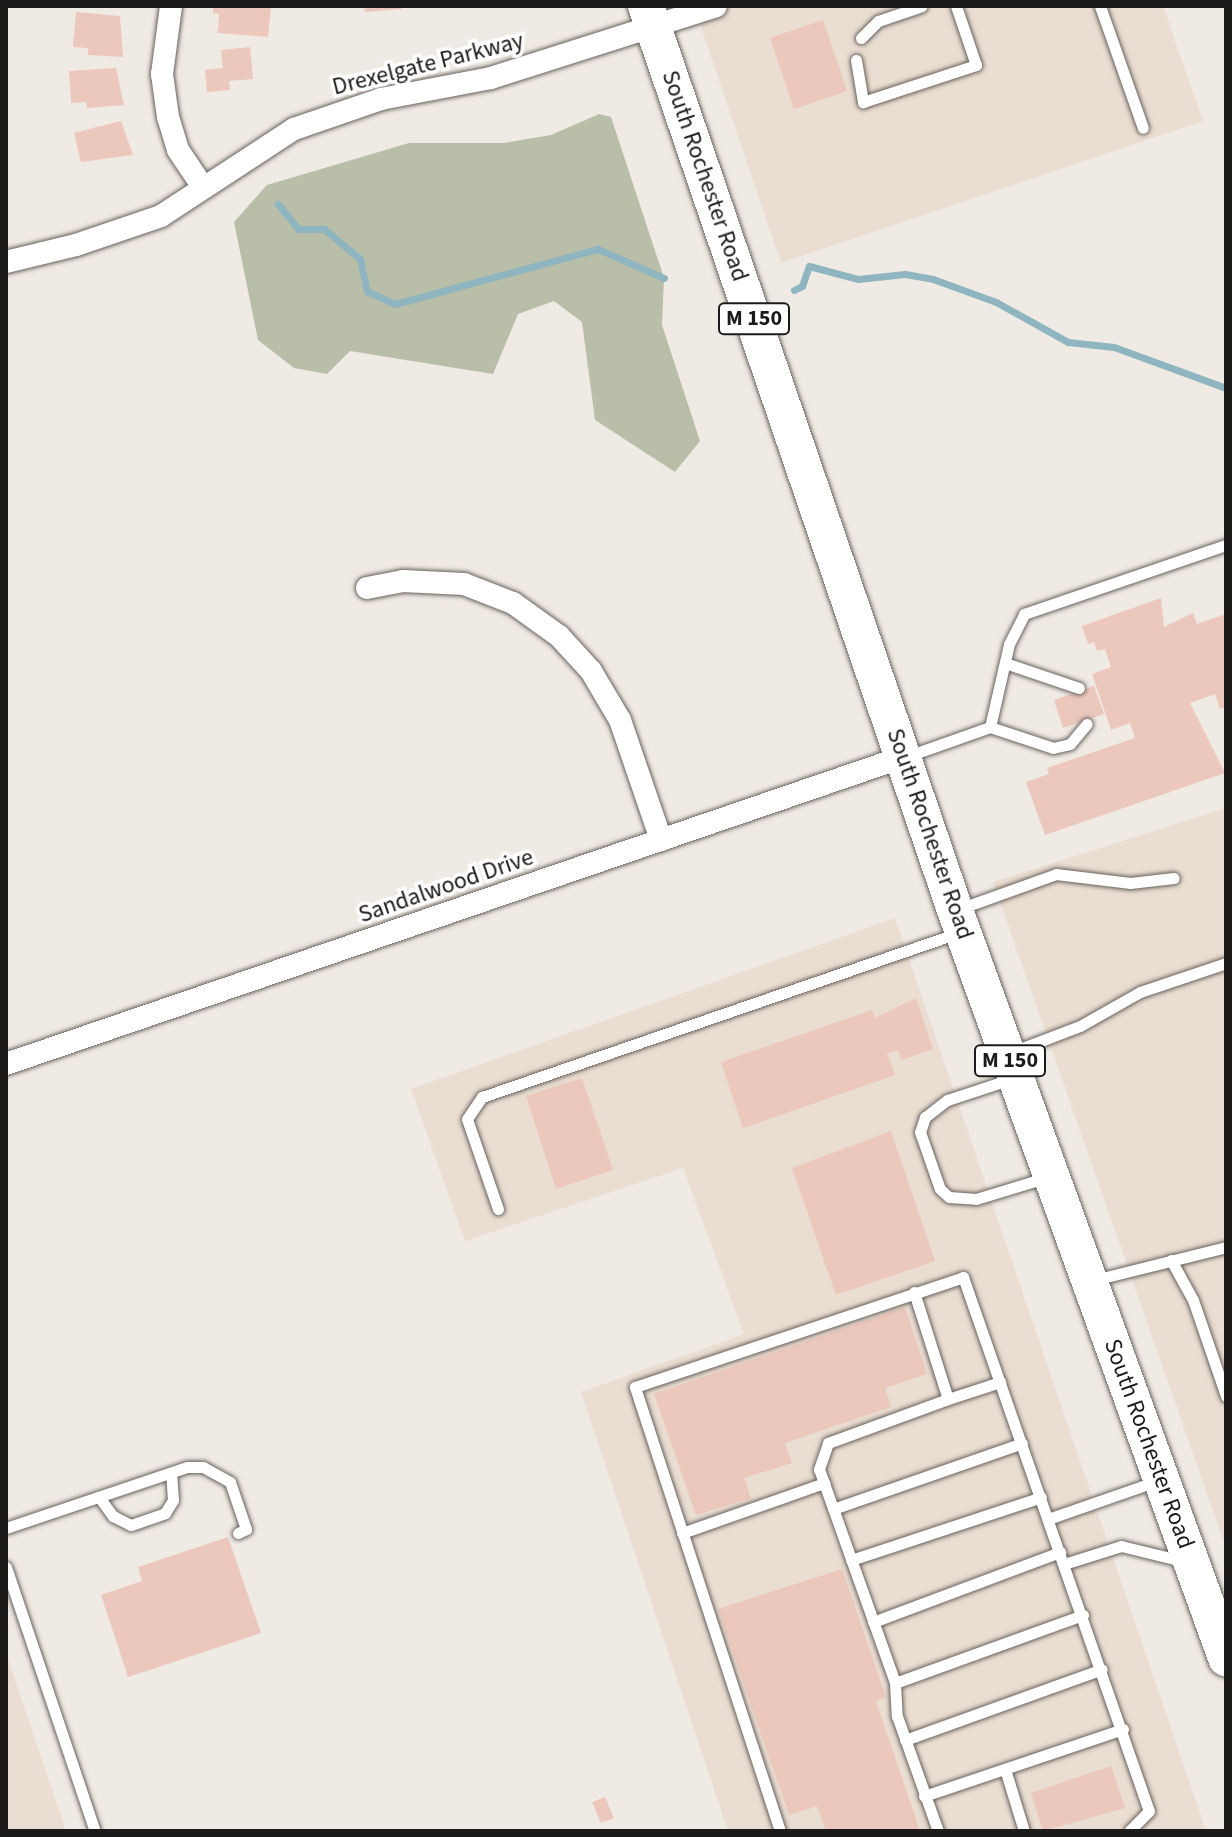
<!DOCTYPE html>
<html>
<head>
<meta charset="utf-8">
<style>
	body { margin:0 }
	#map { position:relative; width:1232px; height:1837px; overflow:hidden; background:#f0eae4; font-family:"Source Sans 3",sans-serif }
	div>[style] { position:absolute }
	.built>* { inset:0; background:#eaddd2 }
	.green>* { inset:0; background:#b8bea7 }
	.stream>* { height:7px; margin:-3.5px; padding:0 3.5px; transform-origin:3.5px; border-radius:3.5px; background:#8fb6c0 }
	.building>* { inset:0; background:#ecc7bc }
	.roads { filter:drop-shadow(0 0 2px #68625d) drop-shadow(0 0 2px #68625d) }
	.lane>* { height:11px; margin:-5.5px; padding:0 5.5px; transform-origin:5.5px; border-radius:5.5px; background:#fff }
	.street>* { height:22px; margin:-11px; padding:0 11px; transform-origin:11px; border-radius:11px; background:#fff }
	.primary>* { height:36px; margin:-18px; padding:0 18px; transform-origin:18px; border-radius:18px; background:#fff }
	span { translate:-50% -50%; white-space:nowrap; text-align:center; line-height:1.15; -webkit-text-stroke:7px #fff; paint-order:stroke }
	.shield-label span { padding:2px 6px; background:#fff; border:2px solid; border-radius:6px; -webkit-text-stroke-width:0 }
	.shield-label { font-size:22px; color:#1d1b19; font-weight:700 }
	.street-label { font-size:24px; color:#1d1b19 }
	.frame { position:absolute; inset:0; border:8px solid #1d1b19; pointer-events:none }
</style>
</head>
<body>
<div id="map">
	<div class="built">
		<div style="clip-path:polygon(694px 6px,1163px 6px,1203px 121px,781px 263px)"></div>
		<div style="clip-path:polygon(1226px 808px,1226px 1548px,993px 882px)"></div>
		<div style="clip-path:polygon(895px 918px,1206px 1831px,728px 1831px,581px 1392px,744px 1334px,683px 1168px,465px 1241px,411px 1089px)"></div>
		<div style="clip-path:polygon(6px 1653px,66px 1831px,6px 1831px)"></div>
	</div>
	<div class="green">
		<div style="clip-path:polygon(599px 114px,611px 117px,664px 278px,662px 325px,700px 441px,675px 472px,595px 420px,582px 322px,554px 301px,518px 314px,493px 374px,350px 351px,327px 374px,294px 368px,258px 340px,234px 222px,267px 185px,409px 143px,504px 143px,551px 135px)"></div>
	</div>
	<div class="stream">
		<div style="left:278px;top:204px;width:32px;rotate:51deg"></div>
		<div style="left:298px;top:229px;width:26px"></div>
		<div style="left:324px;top:229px;width:47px;rotate:39.8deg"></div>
		<div style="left:360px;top:259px;width:33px;rotate:78deg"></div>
		<div style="left:367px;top:291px;width:31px;rotate:25deg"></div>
		<div style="left:395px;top:304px;width:210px;rotate:-15.2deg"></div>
		<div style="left:598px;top:249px;width:72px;rotate:23.7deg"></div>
		<div style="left:794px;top:290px;width:9px;rotate:-27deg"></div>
		<div style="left:802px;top:286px;width:21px;rotate:-71deg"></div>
		<div style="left:809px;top:266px;width:51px;rotate:14.9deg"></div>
		<div style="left:858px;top:279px;width:47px;rotate:-6.1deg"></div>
		<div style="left:905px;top:274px;width:28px;rotate:10deg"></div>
		<div style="left:933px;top:279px;width:67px;rotate:20.1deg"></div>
		<div style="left:996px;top:302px;width:82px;rotate:29.1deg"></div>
		<div style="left:1068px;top:342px;width:46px;rotate:6.2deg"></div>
		<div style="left:1114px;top:347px;width:119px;rotate:20.1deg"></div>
	</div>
	<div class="building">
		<div style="clip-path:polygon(213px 6px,271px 7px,268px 37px,218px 33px,219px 14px,213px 13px)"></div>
		<div style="clip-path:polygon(364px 6px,402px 6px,402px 9px,365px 12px)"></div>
		<div style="clip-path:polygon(76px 12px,120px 16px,123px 57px,88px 55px,88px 48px,73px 47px)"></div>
		<div style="clip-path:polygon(823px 20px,847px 91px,794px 109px,770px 38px)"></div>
		<div style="clip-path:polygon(250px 47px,253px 79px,229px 81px,230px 90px,207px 92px,205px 70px,223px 68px,221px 50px)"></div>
		<div style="clip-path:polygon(116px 68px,124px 105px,87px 108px,86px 102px,71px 103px,69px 71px)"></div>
		<div style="clip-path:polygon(121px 121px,133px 155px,81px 162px,74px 133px)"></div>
		<div style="clip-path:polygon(1161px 598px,1164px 627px,1193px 613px,1197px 624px,1226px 614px,1226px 707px,1220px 709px,1215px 694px,1190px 703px,1225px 773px,1045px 835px,1026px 782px,1049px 774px,1047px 768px,1135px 738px,1130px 723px,1111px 730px,1092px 674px,1111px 667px,1105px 649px,1097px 651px,1094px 642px,1088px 644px,1082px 626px)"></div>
		<div style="clip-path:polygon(1094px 686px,1104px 714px,1063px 728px,1054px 700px)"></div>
		<div style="clip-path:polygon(916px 998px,933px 1049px,901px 1060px,898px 1050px,887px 1053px,895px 1075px,743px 1128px,721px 1062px,872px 1010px,875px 1018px)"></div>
		<div style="clip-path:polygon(582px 1078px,613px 1170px,556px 1189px,526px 1096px)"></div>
		<div style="clip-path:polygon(891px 1131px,935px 1261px,836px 1295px,792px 1168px)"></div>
		<div style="clip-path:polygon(905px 1307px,927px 1374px,885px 1388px,891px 1407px,785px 1443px,792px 1463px,744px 1478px,751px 1498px,696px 1515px,654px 1394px)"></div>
		<div style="clip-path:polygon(228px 1537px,261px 1633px,128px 1677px,101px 1595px,142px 1581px,138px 1567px)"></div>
		<div style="clip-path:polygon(842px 1569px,886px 1697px,876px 1701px,920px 1831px,826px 1831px,817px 1806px,789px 1815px,718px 1609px)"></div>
		<div style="clip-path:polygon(1111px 1766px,1125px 1808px,1043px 1831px,1031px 1793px)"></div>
		<div style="clip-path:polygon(605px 1797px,614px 1818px,601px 1823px,592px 1802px)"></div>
	</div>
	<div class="roads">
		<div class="lane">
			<div style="left:1100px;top:6px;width:129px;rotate:70.6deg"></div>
			<div style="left:861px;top:38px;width:24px;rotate:-45deg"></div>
			<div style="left:878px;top:21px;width:46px;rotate:-18.8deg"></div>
			<div style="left:856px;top:60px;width:43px;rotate:80.5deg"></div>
			<div style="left:863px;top:102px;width:119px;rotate:-18.1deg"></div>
			<div style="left:976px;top:65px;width:62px;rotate:-108.7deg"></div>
			<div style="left:1005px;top:663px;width:78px;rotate:18.7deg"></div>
			<div style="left:990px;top:727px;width:66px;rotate:18.4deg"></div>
			<div style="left:1053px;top:748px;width:17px;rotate:-13deg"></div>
			<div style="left:1070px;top:744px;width:26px;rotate:-50deg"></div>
			<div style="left:908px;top:756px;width:87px;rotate:-19.5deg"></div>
			<div style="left:990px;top:727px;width:85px;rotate:-77.1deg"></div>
			<div style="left:1009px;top:644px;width:34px;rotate:-63deg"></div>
			<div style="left:1024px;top:614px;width:213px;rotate:-18.9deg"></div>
			<div style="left:959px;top:909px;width:103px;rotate:-19.8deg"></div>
			<div style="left:1056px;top:874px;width:75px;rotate:6.9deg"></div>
			<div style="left:1130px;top:883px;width:44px;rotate:-6.5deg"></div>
			<div style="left:1012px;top:1052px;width:73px;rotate:-20.9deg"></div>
			<div style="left:1080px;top:1026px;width:69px;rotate:-29.5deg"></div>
			<div style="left:1140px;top:992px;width:91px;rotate:-18.6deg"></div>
			<div style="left:1011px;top:1079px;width:67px;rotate:161.8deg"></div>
			<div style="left:947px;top:1100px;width:28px;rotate:142deg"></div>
			<div style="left:925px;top:1117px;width:16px;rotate:108deg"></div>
			<div style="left:920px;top:1132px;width:60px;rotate:70.7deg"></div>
			<div style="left:940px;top:1189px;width:12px;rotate:42deg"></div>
			<div style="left:949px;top:1197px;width:27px;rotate:4deg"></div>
			<div style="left:976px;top:1199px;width:72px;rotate:-16.9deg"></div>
			<div style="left:498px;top:1209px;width:95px;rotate:-109deg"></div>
			<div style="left:467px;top:1119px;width:27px;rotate:-56deg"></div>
			<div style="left:482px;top:1097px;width:503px;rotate:-19.01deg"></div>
			<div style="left:1171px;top:1260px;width:46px;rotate:61.2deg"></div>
			<div style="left:1193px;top:1300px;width:102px;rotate:71deg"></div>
			<div style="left:1094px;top:1280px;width:136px;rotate:-14deg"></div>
			<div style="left:914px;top:1292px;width:112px;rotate:72.4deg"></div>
			<div style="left:948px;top:1399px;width:128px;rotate:159.9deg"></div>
			<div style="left:828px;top:1443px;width:28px;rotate:109deg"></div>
			<div style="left:819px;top:1469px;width:227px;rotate:70.4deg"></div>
			<div style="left:895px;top:1683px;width:33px;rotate:87deg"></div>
			<div style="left:897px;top:1716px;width:122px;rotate:70.4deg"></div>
			<div style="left:948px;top:1399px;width:55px;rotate:-18.1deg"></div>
			<div style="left:99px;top:1497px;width:24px;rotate:54deg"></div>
			<div style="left:113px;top:1516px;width:20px;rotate:27deg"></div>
			<div style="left:131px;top:1525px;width:36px;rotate:-19deg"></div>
			<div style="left:165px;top:1513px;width:15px;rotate:-58deg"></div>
			<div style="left:173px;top:1500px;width:27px;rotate:-94deg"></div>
			<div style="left:833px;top:1509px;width:200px;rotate:-19.2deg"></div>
			<div style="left:1048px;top:1519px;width:115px;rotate:-19.2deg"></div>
			<div style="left:6px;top:1528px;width:191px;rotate:-18.6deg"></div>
			<div style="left:187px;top:1467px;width:16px"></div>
			<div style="left:203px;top:1467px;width:31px;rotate:29deg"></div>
			<div style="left:230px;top:1482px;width:50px;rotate:71.2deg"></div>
			<div style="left:246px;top:1529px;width:9px;rotate:153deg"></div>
			<div style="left:682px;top:1533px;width:151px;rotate:-19.4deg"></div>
			<div style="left:851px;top:1560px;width:200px;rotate:-18.3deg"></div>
			<div style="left:1064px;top:1564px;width:60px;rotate:-17.5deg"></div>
			<div style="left:1121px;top:1546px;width:64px;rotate:13.6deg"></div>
			<div style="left:6px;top:1567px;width:279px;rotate:71.4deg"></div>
			<div style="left:873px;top:1622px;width:200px;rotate:-20.5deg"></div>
			<div style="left:895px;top:1683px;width:200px;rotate:-19.9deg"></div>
			<div style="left:905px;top:1740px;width:209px;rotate:-19.8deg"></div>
			<div style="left:1005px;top:1769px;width:65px;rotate:73deg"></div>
			<div style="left:924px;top:1796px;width:210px;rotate:-18.6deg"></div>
			<div style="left:780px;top:1831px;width:467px;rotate:-108.1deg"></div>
			<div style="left:635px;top:1387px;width:346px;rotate:-18.5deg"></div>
			<div style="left:963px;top:1277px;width:565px;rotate:70.8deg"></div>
			<div style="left:1149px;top:1811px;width:28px;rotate:135deg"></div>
		</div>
		<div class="street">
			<div style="left:171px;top:6px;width:69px;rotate:97.5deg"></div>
			<div style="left:162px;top:74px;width:43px;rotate:82.1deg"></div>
			<div style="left:168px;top:117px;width:34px;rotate:73deg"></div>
			<div style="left:178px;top:150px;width:45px;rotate:56deg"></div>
			<div style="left:6px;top:262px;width:72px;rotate:-13.7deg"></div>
			<div style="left:76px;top:245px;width:90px;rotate:-18.8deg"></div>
			<div style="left:161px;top:216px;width:159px;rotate:-33.2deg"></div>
			<div style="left:294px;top:129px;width:92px;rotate:-19deg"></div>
			<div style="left:381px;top:99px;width:112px;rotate:-10.8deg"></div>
			<div style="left:491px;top:78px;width:236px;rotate:-17.7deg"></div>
			<div style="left:367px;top:588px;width:37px;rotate:-11deg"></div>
			<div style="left:403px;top:581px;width:61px;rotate:2.8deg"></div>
			<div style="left:464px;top:584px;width:53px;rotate:21.2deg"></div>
			<div style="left:513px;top:603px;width:57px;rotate:35.7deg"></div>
			<div style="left:559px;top:636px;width:47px;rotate:47.6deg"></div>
			<div style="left:591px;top:671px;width:57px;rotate:59.4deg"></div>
			<div style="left:620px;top:720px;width:127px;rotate:71.1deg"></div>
			<div style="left:6px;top:1064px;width:948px;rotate:-18.89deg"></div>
		</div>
		<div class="primary">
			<div style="left:646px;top:6px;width:955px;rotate:71.13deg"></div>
			<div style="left:955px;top:910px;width:796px;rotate:70.08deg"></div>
		</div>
	</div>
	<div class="shield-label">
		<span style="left:754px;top:319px">M 150</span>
		<span style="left:1010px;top:1061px">M 150</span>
	</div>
	<div class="street-label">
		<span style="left:428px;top:64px;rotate:-14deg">Drexelgate Parkway</span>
		<span style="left:705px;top:176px;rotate:71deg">South Rochester Road</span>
		<span style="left:930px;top:834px;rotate:71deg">South Rochester Road</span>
		<span style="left:446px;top:886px;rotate:-19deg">Sandalwood Drive</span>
		<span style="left:1149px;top:1444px;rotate:70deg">South Rochester Road</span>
	</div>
	<div class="frame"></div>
</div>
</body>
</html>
